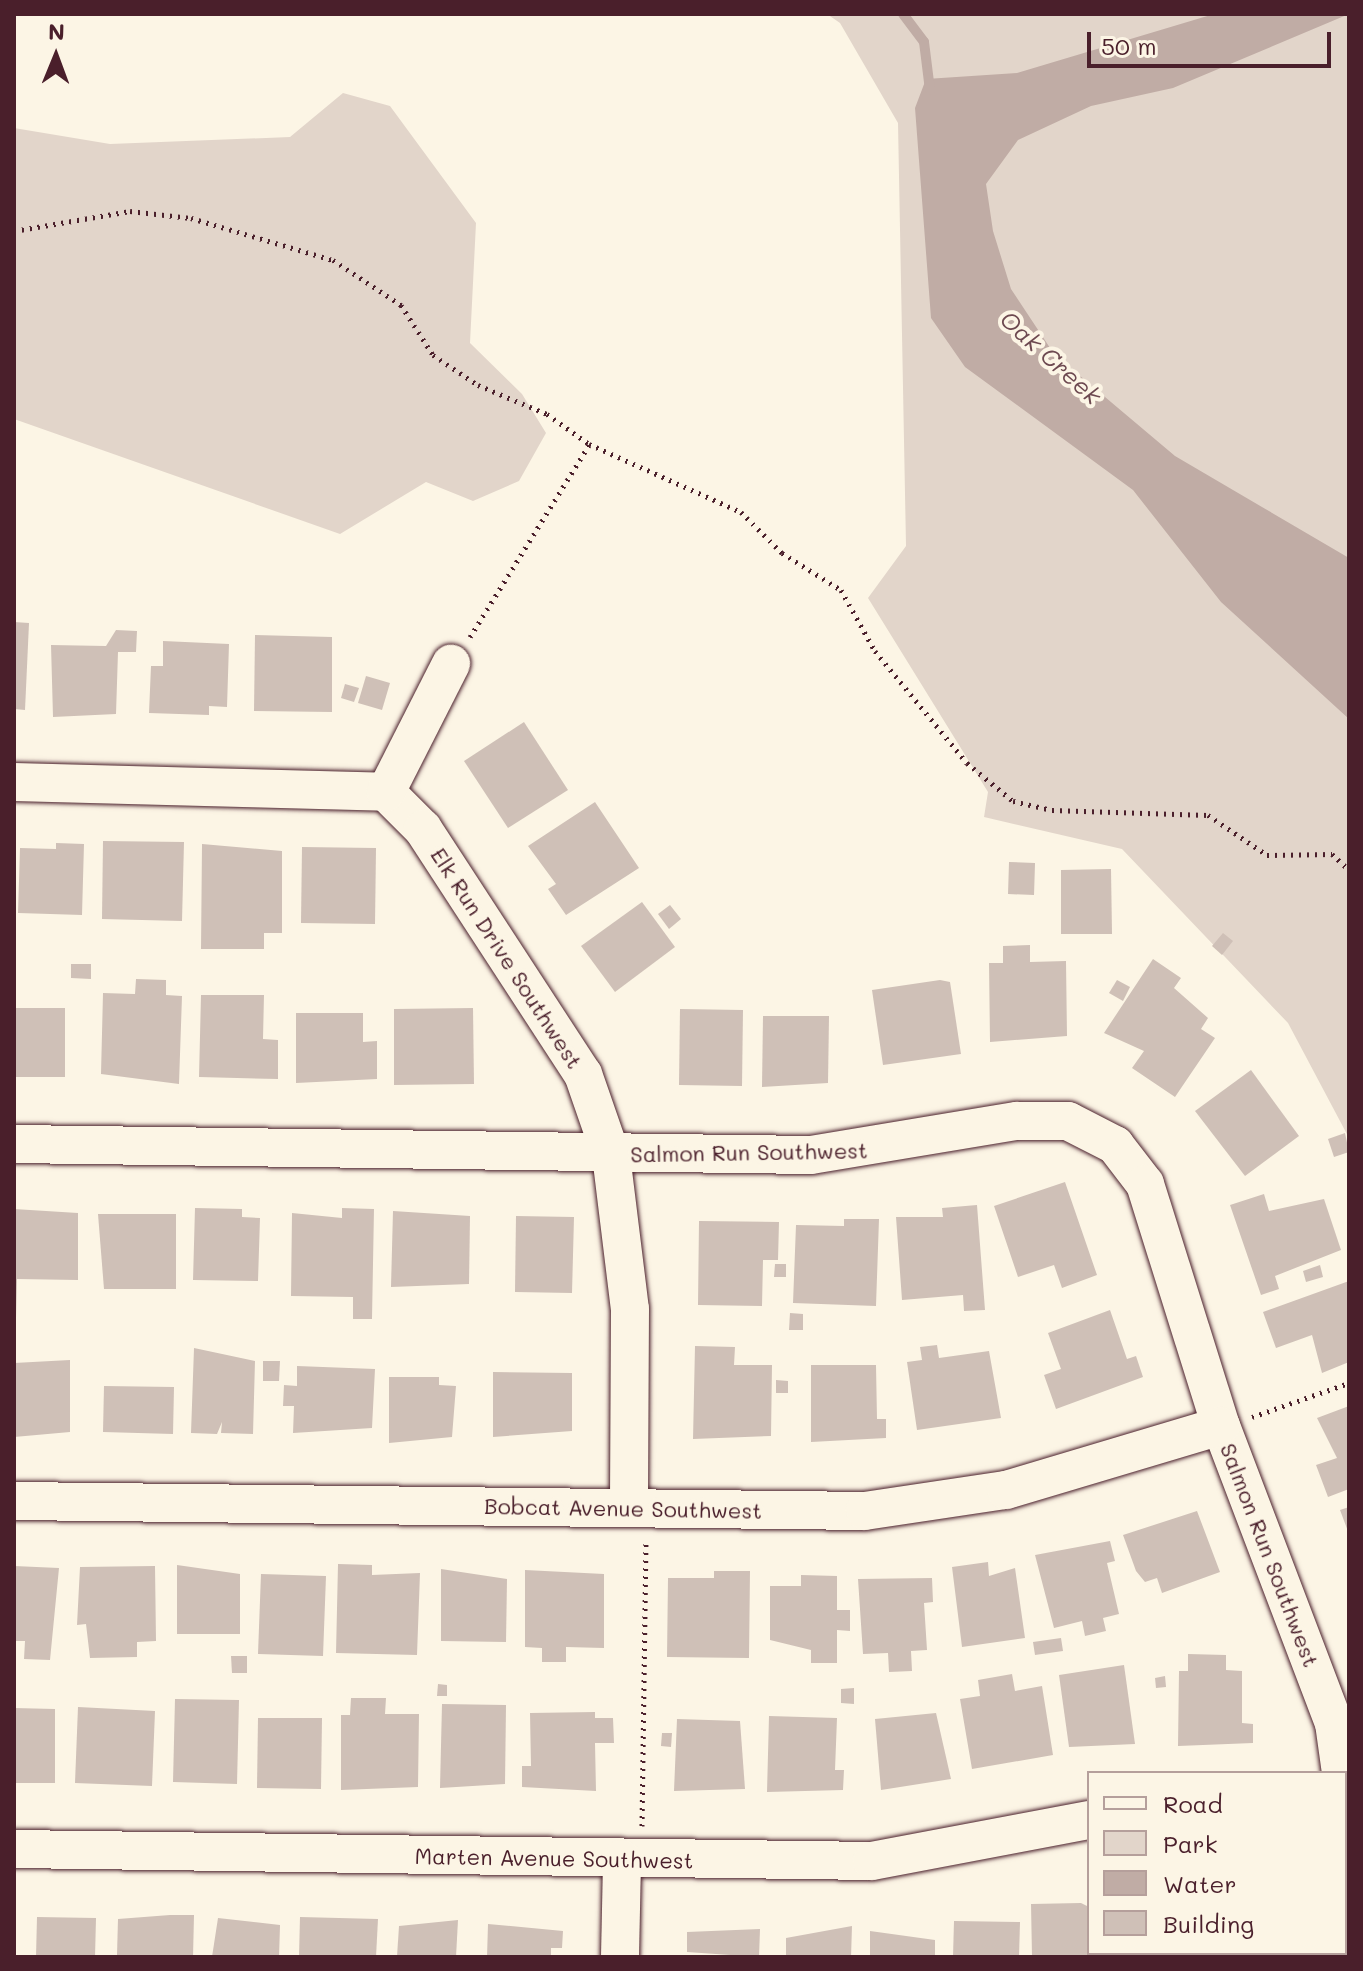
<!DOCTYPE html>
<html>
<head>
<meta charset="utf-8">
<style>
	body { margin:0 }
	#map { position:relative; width:1363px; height:1971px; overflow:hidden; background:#fcf5e5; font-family:Mali,sans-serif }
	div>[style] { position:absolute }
	.green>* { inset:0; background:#e2d5ca }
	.water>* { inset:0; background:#c0aca5 }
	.stream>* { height:10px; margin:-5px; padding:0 5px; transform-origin:5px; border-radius:5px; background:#c0aca5 }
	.building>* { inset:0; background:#cfc0b7 }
	.path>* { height:5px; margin-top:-2.5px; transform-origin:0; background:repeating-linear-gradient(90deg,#4a1f2b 0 2px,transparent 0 8px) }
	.roads { filter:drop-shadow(0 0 2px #4a1f2b) drop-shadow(0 0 2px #4a1f2b) }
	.street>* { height:38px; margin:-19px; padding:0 19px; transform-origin:19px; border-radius:19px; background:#fcf5e5 }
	span { translate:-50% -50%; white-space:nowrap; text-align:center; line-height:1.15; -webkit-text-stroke:8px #fcf5e5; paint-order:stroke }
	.street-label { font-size:22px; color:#4a1f2b }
	.water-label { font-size:24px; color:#6d4950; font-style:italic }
	.frame { position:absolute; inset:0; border:16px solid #4a1f2b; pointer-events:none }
	.legend { position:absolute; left:1087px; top:1771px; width:260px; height:184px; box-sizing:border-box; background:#fcf5e5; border:2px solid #b59f9b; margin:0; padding:10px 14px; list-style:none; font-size:24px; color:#4a1f2b }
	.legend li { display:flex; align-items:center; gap:16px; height:40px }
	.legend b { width:40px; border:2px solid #b59f9b }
	.north { position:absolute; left:16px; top:16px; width:80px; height:80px; -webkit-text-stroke:6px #fcf5e5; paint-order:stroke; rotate:1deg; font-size:22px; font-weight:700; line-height:32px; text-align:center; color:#4a1f2b }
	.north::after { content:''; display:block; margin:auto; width:28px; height:36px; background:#4a1f2b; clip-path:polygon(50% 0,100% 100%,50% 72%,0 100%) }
	.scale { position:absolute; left:1087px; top:32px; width:244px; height:36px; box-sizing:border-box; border:4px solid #4a1f2b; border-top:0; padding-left:10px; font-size:24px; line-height:28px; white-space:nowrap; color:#4a1f2b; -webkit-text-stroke:6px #fcf5e5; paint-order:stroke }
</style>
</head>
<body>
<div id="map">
	<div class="green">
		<div style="clip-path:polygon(827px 14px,1349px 14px,1349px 1138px,1288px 1023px,1122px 849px,984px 817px,988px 792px,868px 598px,906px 546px,898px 123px,840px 23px)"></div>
		<div style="clip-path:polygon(343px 93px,390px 106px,476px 223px,470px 343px,522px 394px,546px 433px,519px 481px,473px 501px,426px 482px,340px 534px,14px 419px,14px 128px,110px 144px,290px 137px)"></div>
	</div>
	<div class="water">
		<div style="clip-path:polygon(1214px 14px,1349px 14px,1173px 88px,1091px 106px,1018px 140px,986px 184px,993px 231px,1011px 289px,1054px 354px,1175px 456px,1349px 558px,1349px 719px,1221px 602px,1133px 490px,965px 367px,931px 318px,915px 108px,926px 79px,1017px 73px)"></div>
	</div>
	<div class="stream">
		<div style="left:903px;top:14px;width:35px;rotate:53deg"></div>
		<div style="left:924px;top:42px;width:48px;rotate:82.9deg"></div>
	</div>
	<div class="building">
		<div style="clip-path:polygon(14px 622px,29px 623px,25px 710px,14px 709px)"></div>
		<div style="clip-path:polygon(116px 630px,137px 631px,136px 652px,118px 652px,116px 714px,53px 717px,51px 645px,106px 646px)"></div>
		<div style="clip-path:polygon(255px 635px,332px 637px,332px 712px,254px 711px)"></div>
		<div style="clip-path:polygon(163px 641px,229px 644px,227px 707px,209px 706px,209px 715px,149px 713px,151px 666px,163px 666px)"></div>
		<div style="clip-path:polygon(366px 676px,390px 683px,382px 710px,358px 703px)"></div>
		<div style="clip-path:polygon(345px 684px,359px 688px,354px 702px,341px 698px)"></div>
		<div style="clip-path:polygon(524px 722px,568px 790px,508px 828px,464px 761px)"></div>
		<div style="clip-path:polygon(595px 802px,639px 868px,566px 915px,548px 889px,556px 884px,528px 846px)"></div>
		<div style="clip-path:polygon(103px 841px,184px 842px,182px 921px,102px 919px)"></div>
		<div style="clip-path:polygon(56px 843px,84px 844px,82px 915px,18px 913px,20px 848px,56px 849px)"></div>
		<div style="clip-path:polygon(202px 844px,282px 851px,282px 933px,264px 933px,264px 949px,201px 949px)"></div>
		<div style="clip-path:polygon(302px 847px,376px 848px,375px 924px,301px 923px)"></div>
		<div style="clip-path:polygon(1009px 862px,1035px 863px,1034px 895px,1008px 894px)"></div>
		<div style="clip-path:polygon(1111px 869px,1112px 934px,1061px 934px,1061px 870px)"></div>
		<div style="clip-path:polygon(642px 902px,675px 947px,615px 992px,581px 946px)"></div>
		<div style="clip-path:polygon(670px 905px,681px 919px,669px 929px,658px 914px)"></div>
		<div style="clip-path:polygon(1223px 933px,1233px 941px,1222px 955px,1212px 946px)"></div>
		<div style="clip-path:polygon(1030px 945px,1030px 962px,1066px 961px,1067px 1036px,990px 1042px,989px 963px,1003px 963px,1003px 946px)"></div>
		<div style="clip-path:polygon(1153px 959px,1181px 978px,1174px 988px,1208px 1018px,1201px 1029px,1215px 1038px,1175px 1097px,1132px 1068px,1144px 1051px,1104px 1033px)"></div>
		<div style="clip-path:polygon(71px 964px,91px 964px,91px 979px,71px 978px)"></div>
		<div style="clip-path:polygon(136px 979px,166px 980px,166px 995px,182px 996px,179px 1084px,101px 1074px,103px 993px,135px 994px)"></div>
		<div style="clip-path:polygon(940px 980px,950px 982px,961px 1054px,883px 1065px,872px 990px)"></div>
		<div style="clip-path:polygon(1117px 980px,1130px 987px,1123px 1001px,1109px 993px)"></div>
		<div style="clip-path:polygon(201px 995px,264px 995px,263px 1039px,278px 1040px,278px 1079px,199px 1077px)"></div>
		<div style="clip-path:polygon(14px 1008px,65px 1008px,65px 1077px,14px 1077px)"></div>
		<div style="clip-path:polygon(473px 1008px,474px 1084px,394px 1085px,394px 1009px)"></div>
		<div style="clip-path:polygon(680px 1009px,743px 1010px,742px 1086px,679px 1085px)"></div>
		<div style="clip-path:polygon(296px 1013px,363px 1013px,363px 1042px,377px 1041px,377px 1079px,296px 1083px)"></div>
		<div style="clip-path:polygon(763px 1016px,829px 1016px,828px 1083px,762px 1087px)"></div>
		<div style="clip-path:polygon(1251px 1070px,1299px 1136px,1245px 1176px,1195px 1111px)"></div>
		<div style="clip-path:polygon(1345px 1133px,1349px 1152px,1334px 1157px,1328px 1139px)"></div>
		<div style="clip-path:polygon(1065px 1182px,1097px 1275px,1062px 1288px,1054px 1265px,1018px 1277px,994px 1206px)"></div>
		<div style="clip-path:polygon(1264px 1194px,1269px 1211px,1324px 1199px,1341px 1250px,1275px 1276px,1279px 1289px,1261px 1295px,1230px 1205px)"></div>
		<div style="clip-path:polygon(977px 1205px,985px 1310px,964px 1311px,963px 1295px,902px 1300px,896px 1217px,943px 1217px,942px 1208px)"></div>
		<div style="clip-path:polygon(195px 1208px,242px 1209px,242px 1217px,260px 1218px,258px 1281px,193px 1280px)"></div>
		<div style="clip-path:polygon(342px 1208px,374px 1209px,372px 1319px,353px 1319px,353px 1297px,291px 1296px,292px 1213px,342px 1218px)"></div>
		<div style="clip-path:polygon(14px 1209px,78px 1213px,78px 1280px,17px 1279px,17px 1318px)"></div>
		<div style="clip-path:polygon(393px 1211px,470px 1216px,469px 1284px,391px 1287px)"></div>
		<div style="clip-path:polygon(98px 1214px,176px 1214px,176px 1289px,104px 1289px)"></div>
		<div style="clip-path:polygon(516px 1216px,574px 1217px,572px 1293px,515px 1292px)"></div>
		<div style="clip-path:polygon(844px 1219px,879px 1219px,876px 1306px,793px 1303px,796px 1225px,844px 1226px)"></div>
		<div style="clip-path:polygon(699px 1221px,779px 1222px,778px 1260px,763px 1260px,762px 1306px,698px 1305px)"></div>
		<div style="clip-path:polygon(775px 1264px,786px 1264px,786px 1277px,774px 1277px)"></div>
		<div style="clip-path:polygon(1320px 1265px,1323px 1277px,1306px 1282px,1303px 1271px)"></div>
		<div style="clip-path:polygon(1349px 1281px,1349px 1362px,1322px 1373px,1312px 1335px,1276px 1348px,1263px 1312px)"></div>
		<div style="clip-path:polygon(1110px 1310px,1127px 1359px,1136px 1356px,1143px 1377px,1056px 1409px,1044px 1375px,1061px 1369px,1048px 1333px)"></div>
		<div style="clip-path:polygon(790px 1313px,803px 1314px,803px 1330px,789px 1330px)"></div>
		<div style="clip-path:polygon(937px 1345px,939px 1358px,989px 1351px,1001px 1418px,917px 1430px,907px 1362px,922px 1360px,920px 1347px)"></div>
		<div style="clip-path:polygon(695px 1346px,735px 1347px,734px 1365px,772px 1365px,771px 1436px,693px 1439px)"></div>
		<div style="clip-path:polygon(194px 1348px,255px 1361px,253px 1434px,221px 1433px,222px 1422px,217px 1434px,191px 1433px)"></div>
		<div style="clip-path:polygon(70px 1360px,70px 1432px,14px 1437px,14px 1363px)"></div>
		<div style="clip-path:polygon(263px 1361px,280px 1361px,279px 1381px,263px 1381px)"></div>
		<div style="clip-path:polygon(811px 1365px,876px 1365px,877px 1419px,886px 1419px,886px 1438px,811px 1442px)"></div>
		<div style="clip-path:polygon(297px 1366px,375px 1369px,372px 1428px,293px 1433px,294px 1406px,283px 1406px,284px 1385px,297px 1386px)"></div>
		<div style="clip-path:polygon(493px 1372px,572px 1373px,572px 1431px,493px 1437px)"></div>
		<div style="clip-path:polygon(389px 1377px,439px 1377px,439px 1385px,456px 1386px,452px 1437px,389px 1443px)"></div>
		<div style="clip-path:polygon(776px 1380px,788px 1381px,788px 1393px,776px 1393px)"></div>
		<div style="clip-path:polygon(104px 1386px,174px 1387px,173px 1434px,103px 1432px)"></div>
		<div style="clip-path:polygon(1349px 1406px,1349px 1489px,1328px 1497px,1316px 1465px,1337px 1458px,1317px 1418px)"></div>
		<div style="clip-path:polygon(1349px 1507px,1349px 1534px,1340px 1510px)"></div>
		<div style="clip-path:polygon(1197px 1511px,1220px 1572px,1162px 1593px,1157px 1578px,1145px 1582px,1136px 1571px,1123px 1535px)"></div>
		<div style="clip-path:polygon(1110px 1541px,1115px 1561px,1107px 1563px,1119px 1614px,1103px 1618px,1106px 1631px,1085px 1636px,1082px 1621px,1054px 1628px,1035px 1555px)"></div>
		<div style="clip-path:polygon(988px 1562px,989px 1576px,1015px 1568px,1025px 1638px,962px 1647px,952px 1567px)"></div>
		<div style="clip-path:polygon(338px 1564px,372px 1565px,372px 1575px,420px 1573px,417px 1655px,336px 1653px)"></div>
		<div style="clip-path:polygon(177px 1565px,240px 1574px,240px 1634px,177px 1634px)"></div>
		<div style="clip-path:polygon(14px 1566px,59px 1568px,50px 1660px,24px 1659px,25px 1641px,14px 1641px)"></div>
		<div style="clip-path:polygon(155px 1566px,156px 1641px,137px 1642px,137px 1657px,90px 1658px,86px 1624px,77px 1625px,80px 1567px)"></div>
		<div style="clip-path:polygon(441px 1569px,507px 1579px,506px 1642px,441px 1641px)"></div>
		<div style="clip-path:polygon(525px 1570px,604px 1574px,604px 1648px,566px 1647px,566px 1662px,542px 1662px,542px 1648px,525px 1647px)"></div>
		<div style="clip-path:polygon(714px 1571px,750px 1571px,749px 1658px,667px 1657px,668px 1578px,714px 1578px)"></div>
		<div style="clip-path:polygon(261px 1574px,326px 1576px,323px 1656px,258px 1654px)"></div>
		<div style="clip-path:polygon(801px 1575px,837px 1576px,837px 1610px,850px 1610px,850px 1631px,837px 1630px,837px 1663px,811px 1663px,811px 1650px,770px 1640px,770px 1586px,801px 1586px)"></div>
		<div style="clip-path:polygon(932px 1578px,933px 1602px,924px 1603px,927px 1650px,911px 1651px,912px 1671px,889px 1672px,888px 1653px,863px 1654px,858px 1579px)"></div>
		<div style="clip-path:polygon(1061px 1638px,1063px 1651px,1035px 1655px,1033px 1642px)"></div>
		<div style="clip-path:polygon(1188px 1654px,1226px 1655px,1226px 1670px,1242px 1671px,1242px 1723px,1253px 1724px,1253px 1743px,1178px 1746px,1179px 1671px,1188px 1671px)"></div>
		<div style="clip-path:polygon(231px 1656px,247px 1656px,247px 1673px,232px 1673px)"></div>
		<div style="clip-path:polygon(1124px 1665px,1135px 1744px,1069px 1747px,1059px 1675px)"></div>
		<div style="clip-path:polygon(1012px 1674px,1015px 1691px,1042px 1686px,1053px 1755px,972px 1769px,960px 1699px,980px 1696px,978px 1680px)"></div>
		<div style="clip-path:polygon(1165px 1676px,1166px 1687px,1156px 1688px,1155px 1678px)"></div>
		<div style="clip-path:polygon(438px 1684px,447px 1685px,447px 1696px,437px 1696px)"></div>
		<div style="clip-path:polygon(854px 1688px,854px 1704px,841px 1703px,841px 1689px)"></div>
		<div style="clip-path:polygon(351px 1698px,386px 1698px,385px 1714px,419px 1714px,418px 1787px,341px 1790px,341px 1715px,350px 1715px)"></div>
		<div style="clip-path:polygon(175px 1699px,239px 1700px,237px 1784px,173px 1782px)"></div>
		<div style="clip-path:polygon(442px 1704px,506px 1705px,505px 1784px,440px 1788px)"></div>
		<div style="clip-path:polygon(78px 1707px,155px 1711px,152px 1786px,75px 1783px)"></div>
		<div style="clip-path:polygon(14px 1708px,55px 1709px,55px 1783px,14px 1783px)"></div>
		<div style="clip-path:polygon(595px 1712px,595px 1718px,613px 1718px,614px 1743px,595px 1743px,596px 1791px,522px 1787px,522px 1766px,531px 1766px,530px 1713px)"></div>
		<div style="clip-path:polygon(936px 1713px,951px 1779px,881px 1790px,875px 1719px)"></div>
		<div style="clip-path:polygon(769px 1716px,837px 1718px,835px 1770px,844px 1770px,843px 1790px,767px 1792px)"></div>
		<div style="clip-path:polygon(258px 1718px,322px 1718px,321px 1789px,257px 1788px)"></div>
		<div style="clip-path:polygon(677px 1719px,740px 1721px,745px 1789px,674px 1791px)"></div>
		<div style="clip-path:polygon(662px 1733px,672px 1733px,671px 1747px,661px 1746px)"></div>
		<div style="clip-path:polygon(1345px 1891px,1349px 1957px,1288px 1957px,1345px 1953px)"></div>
		<div style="clip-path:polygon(1081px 1903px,1089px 1907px,1089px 1953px,1101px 1957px,1032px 1957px,1031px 1904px)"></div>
		<div style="clip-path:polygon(170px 1915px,194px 1915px,193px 1957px,117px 1955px,118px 1919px)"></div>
		<div style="clip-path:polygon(37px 1917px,96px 1918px,95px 1957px,36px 1957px)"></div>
		<div style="clip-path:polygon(300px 1917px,378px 1919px,376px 1957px,299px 1957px)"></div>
		<div style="clip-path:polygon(218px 1918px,280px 1925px,279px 1957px,212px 1957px)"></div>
		<div style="clip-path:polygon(458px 1920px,456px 1957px,397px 1957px,399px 1926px)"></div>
		<div style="clip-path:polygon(954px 1921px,1020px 1922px,1019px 1957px,953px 1957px)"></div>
		<div style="clip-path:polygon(488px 1924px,563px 1931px,562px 1948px,551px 1948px,551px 1957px,487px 1957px)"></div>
		<div style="clip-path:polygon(852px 1926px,851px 1957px,786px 1957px,786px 1938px)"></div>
		<div style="clip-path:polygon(760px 1929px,759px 1957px,687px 1952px,687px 1932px)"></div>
		<div style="clip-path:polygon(870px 1931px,935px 1940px,935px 1957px,870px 1957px)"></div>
		<div style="clip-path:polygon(1143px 1953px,1185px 1953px,1185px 1957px,1143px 1956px)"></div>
		<div style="clip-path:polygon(1202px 1953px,1270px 1953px,1270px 1957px,1202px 1957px)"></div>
	</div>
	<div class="path">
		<div style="left:14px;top:231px;width:118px;rotate:-9.8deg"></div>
		<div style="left:130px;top:211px;width:61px;rotate:6.5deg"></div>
		<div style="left:191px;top:218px;width:148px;rotate:16.5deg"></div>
		<div style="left:333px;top:260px;width:82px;rotate:33.5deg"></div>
		<div style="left:401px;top:305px;width:59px;rotate:57.4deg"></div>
		<div style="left:433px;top:355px;width:54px;rotate:33.7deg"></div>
		<div style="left:478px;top:385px;width:75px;rotate:22.8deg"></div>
		<div style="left:547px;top:414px;width:52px;rotate:35.5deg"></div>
		<div style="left:589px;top:444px;width:167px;rotate:24.1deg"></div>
		<div style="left:741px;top:512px;width:58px;rotate:45deg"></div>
		<div style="left:782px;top:553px;width:70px;rotate:32.1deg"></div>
		<div style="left:841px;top:590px;width:70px;rotate:60.9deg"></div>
		<div style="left:875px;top:651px;width:145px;rotate:50.6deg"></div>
		<div style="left:967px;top:763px;width:60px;rotate:39.6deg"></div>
		<div style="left:1013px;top:801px;width:40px;rotate:13deg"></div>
		<div style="left:1052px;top:810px;width:156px;rotate:1.8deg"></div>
		<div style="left:1208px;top:815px;width:71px;rotate:34.1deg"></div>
		<div style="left:1267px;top:855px;width:65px;rotate:-0.9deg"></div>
		<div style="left:1332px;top:854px;width:23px;rotate:43deg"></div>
		<div style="left:470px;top:637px;width:226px;rotate:-58.2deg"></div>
		<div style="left:1252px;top:1417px;width:103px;rotate:-19.3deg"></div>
		<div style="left:642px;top:1826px;width:286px;rotate:-89.2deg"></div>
	</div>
	<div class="roads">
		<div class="street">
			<div style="left:14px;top:782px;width:372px;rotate:1.5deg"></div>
			<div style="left:386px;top:792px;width:52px;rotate:45deg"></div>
			<div style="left:423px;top:829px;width:293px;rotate:56.9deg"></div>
			<div style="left:583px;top:1074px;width:86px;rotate:70.9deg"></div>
			<div style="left:611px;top:1155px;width:155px;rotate:83deg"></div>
			<div style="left:630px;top:1309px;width:199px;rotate:90.3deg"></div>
			<div style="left:386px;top:792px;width:144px;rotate:-63.1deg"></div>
			<div style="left:14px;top:1144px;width:797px;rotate:0.79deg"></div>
			<div style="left:811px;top:1155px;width:209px;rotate:-9.4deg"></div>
			<div style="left:1017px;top:1121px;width:51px"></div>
			<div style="left:1068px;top:1121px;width:53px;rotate:27.1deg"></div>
			<div style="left:1115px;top:1145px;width:49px;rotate:52.4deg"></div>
			<div style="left:1145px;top:1184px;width:254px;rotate:72.6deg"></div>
			<div style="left:1221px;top:1426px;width:318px;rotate:69.2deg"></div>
			<div style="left:1334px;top:1723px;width:50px;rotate:82deg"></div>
			<div style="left:14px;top:1501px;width:851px;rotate:0.67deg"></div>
			<div style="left:865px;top:1511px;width:143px;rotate:-8.5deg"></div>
			<div style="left:1006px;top:1490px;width:224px;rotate:-16.6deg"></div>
			<div style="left:14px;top:1849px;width:858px;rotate:0.8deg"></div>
			<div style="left:872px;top:1861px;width:221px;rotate:-10.7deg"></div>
			<div style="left:620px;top:1957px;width:98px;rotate:-88.8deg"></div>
		</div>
	</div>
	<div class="street-label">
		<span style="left:507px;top:958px;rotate:57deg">Elk Run Drive Southwest</span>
		<span style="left:749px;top:1152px;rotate:-1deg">Salmon Run Southwest</span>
		<span style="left:623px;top:1508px;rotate:1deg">Bobcat Avenue Southwest</span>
		<span style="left:1270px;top:1555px;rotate:69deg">Salmon Run Southwest</span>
		<span style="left:554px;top:1858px;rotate:1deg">Marten Avenue Southwest</span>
	</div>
	<div class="water-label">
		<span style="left:1051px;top:357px;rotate:42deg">Oak Creek</span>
	</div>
	<div class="frame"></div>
	<ul class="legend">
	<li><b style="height:10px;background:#fcf5e5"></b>Road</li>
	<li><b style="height:22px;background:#e2d5ca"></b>Park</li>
	<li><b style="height:22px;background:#c0aca5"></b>Water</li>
	<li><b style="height:22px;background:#cfc0b7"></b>Building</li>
	</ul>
	<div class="north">N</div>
	<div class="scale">50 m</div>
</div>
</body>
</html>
